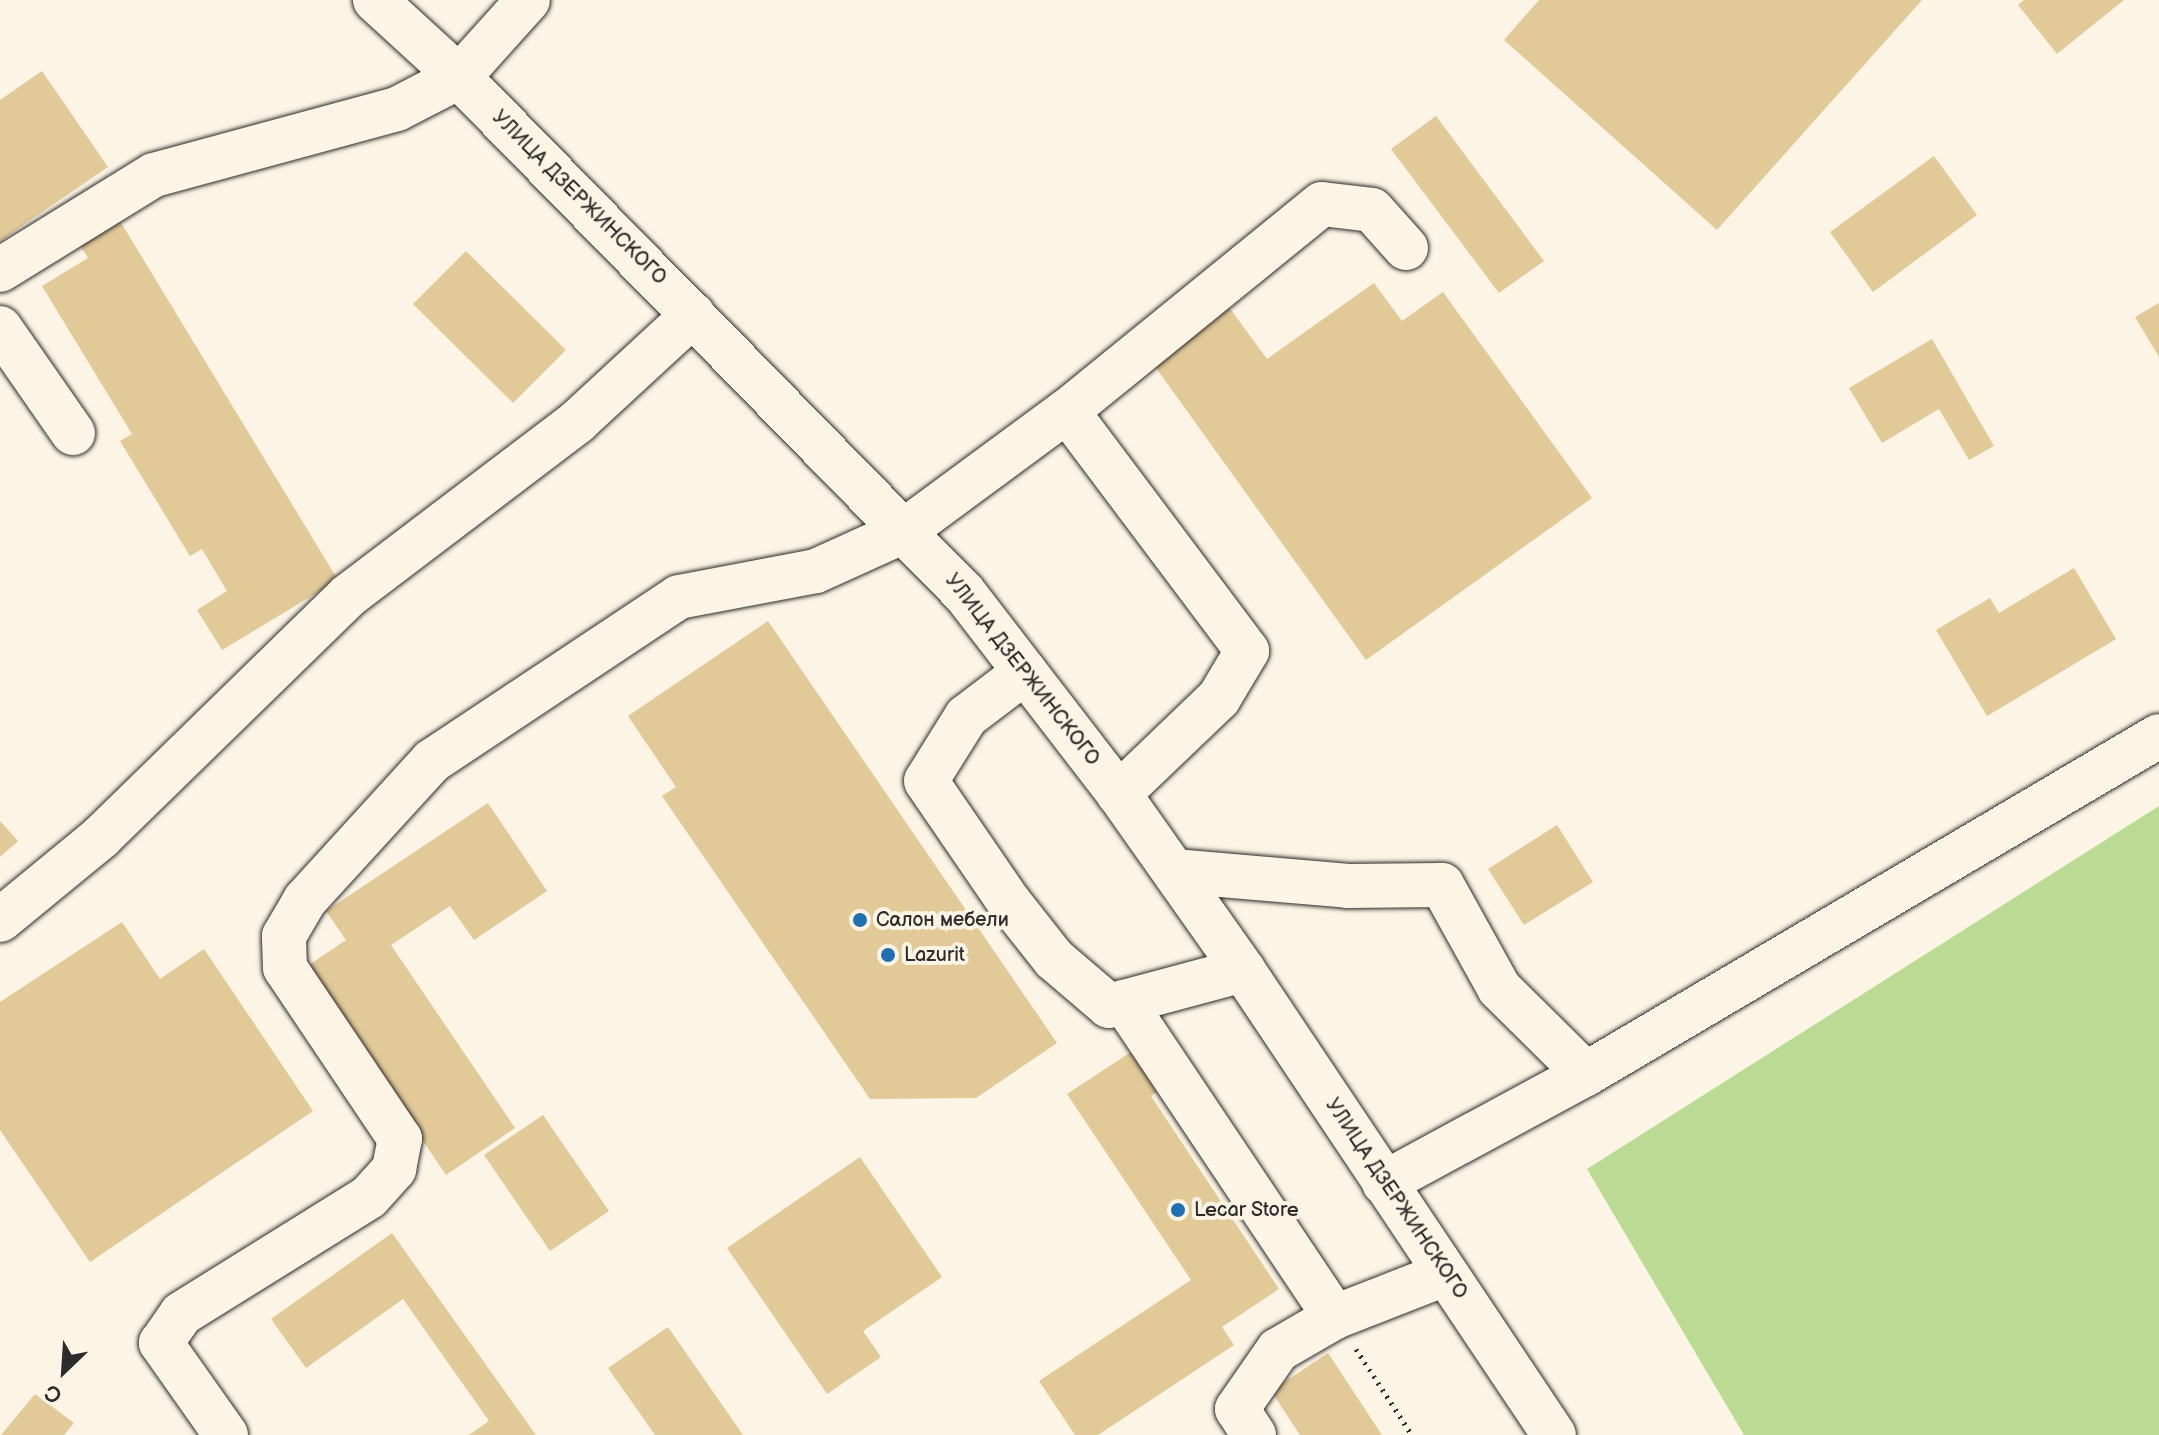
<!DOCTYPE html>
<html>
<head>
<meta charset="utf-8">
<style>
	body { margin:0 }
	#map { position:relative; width:2159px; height:1435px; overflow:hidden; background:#fcf5e5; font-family:"Balsamiq Sans",sans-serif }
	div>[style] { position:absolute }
	.green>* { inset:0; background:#bbdb94 }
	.building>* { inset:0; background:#e2c998 }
	.path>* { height:5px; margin-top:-2.5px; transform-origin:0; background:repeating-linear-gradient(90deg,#2b2b2b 0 2px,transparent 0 8px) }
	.roads { filter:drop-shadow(0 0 2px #2b2b2b) drop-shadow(0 0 2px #2b2b2b) }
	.minor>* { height:44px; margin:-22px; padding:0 22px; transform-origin:22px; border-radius:22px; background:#fcf5e5 }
	.major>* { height:44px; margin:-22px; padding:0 22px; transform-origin:22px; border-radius:22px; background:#fcf5e5 }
	.dots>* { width:22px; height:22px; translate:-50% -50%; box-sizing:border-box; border:4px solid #fcf5e5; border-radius:50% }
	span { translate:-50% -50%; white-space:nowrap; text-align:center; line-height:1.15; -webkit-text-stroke:8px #fcf5e5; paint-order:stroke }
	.street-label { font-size:20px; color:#2b2b2b }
	.poi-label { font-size:20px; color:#2b2b2b }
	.left { translate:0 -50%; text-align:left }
	.north { position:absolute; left:24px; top:1331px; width:80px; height:80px; -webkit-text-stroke:6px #fcf5e5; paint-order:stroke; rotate:205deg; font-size:22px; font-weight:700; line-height:32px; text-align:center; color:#2b2b2b }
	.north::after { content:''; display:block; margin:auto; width:28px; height:36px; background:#2b2b2b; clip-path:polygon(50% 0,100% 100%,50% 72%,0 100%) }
</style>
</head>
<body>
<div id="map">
	<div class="green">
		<div style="clip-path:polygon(2159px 806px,2159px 1435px,1744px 1435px,1587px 1169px)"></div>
	</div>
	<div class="building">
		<div style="clip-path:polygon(1539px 0,1922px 0,1717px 230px,1504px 40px)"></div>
		<div style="clip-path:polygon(2024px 0,2124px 0,2057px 54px,2018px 5px)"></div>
		<div style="clip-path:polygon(42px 71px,108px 167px,0 241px,0 100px)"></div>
		<div style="clip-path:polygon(1436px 116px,1544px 261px,1499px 293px,1391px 149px)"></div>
		<div style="clip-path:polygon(1934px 156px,1977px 215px,1873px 292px,1830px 232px)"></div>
		<div style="clip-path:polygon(117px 216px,338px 580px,222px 650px,197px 610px,227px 591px,202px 549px,190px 556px,120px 441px,132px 434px,42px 286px,88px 258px,77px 241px)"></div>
		<div style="clip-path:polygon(466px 251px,566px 350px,513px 403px,413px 304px)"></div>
		<div style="clip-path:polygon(1374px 283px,1402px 321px,1443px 292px,1592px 498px,1366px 660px,1146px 354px,1223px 299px,1267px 359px)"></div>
		<div style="clip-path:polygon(2159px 303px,2159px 357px,2135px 317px)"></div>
		<div style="clip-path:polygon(1932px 339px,1994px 446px,1969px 460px,1939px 409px,1882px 443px,1849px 388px)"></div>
		<div style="clip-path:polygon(2074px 568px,2116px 639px,1987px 716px,1936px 630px,1990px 598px,1999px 613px)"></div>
		<div style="clip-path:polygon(768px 621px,1057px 1043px,976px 1098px,870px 1099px,662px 796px,676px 787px,628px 716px)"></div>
		<div style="clip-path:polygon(488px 803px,547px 891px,474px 940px,450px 906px,391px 945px,515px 1128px,446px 1175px,306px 967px,346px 940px,326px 911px)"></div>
		<div style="clip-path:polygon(0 821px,18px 841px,0 857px)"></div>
		<div style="clip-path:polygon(1557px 825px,1593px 882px,1524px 925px,1488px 869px)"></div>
		<div style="clip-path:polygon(122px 922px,160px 979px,204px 949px,313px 1111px,90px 1262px,0 1130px,0 1002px)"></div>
		<div style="clip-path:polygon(1131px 1052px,1157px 1092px,1151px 1096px,1279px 1289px,1222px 1327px,1234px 1345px,1098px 1435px,1075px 1435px,1039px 1381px,1191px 1280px,1067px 1094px)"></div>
		<div style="clip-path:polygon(543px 1115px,609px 1211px,550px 1251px,484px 1155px)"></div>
		<div style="clip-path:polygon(860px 1157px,942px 1277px,863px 1331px,881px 1357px,827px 1394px,727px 1248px)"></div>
		<div style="clip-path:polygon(392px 1233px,536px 1435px,469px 1435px,489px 1421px,403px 1299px,306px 1368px,271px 1319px)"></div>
		<div style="clip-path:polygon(668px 1327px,743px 1435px,655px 1435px,608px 1368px)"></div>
		<div style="clip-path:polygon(1328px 1353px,1382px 1435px,1300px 1435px,1271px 1391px)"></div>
		<div style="clip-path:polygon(35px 1394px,74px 1423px,64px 1435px,1px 1435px)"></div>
	</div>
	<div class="path">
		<div style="left:1356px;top:1349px;width:103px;rotate:56.9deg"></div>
	</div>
	<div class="roads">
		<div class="minor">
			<div style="left:0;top:270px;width:181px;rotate:-31.7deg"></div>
			<div style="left:154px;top:175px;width:252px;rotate:-15.2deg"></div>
			<div style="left:397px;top:109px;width:70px;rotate:-27.3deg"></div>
			<div style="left:459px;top:77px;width:103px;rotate:-48.1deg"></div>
			<div style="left:0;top:328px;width:128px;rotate:55.2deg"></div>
			<div style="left:1067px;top:411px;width:300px;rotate:53.1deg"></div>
			<div style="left:1247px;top:651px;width:55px;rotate:120.8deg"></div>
			<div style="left:1219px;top:698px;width:139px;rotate:136.2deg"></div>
			<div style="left:1025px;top:672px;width:74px;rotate:142.7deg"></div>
			<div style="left:966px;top:717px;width:75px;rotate:122deg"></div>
			<div style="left:926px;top:781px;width:147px;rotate:55.6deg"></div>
			<div style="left:1009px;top:902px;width:73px;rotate:51.7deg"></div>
			<div style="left:1054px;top:959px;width:72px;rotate:40.5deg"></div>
			<div style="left:1109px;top:1006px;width:139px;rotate:-15deg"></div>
			<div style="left:1174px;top:871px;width:175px;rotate:4.9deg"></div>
			<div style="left:1348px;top:886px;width:94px;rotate:-0.6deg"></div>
			<div style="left:1442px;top:885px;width:118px;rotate:61deg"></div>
			<div style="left:1499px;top:988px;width:122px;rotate:44.7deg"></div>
			<div style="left:0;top:920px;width:131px;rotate:-39.4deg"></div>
			<div style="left:101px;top:837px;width:345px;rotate:-44.3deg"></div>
			<div style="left:348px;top:596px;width:288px;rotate:-37.2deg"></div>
			<div style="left:577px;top:422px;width:158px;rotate:-42.7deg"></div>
			<div style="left:1124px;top:1002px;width:379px;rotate:56.2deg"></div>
			<div style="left:1335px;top:1317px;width:118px;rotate:-21.4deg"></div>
			<div style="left:226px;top:1435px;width:113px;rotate:-125.2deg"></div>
			<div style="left:161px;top:1343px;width:35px;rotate:-55deg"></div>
			<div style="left:181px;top:1314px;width:221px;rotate:-31.9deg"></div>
			<div style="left:369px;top:1197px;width:38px;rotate:-48deg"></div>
			<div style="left:394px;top:1169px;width:31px;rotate:-79deg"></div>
			<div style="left:400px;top:1139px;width:206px;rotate:-123.9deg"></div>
			<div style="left:285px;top:968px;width:32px;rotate:-92deg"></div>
			<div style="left:284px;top:936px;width:42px;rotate:-59.7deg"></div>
			<div style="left:305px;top:900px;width:188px;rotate:-47.6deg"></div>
			<div style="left:432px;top:761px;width:296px;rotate:-33.6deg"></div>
			<div style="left:679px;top:597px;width:139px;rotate:-10.7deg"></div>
			<div style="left:816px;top:571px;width:97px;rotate:-24.4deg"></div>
			<div style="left:904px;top:531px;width:202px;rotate:-36.4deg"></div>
			<div style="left:1067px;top:411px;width:328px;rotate:-39.1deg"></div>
			<div style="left:1322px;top:204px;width:50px;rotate:6.8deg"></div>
			<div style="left:1372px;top:210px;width:51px;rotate:48.2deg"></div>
			<div style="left:1254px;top:1435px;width:31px;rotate:-123deg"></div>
			<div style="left:1237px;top:1409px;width:72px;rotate:-55.2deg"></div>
			<div style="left:1278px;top:1350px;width:66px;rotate:-30.1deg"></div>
		</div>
		<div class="major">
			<div style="left:375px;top:0;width:114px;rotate:42.5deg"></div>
			<div style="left:459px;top:77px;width:723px;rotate:45.62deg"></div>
			<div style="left:965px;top:594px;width:252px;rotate:52.4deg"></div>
			<div style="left:1119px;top:794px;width:215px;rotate:54.8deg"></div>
			<div style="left:1243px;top:970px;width:559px;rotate:56.22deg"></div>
			<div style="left:1384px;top:1183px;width:230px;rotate:-28.4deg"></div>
			<div style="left:1586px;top:1074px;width:665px;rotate:-30.54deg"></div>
		</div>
	</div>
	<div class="dots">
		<div style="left:860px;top:920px;background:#1f6fb2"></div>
		<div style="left:888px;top:955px;background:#1f6fb2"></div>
		<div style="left:1178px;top:1210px;background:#1f6fb2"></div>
	</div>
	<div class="street-label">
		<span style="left:579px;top:198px;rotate:45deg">УЛИЦА ДЗЕРЖИНСКОГО</span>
		<span style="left:1022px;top:670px;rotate:52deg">УЛИЦА ДЗЕРЖИНСКОГО</span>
		<span style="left:1396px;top:1199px;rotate:56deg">УЛИЦА ДЗЕРЖИНСКОГО</span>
	</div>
	<div class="poi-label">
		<span class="left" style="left:876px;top:920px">Салон мебели</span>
		<span class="left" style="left:904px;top:955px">Lazurit</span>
		<span class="left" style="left:1194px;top:1210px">Lecar Store</span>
	</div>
	<div class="north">С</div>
</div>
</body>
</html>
